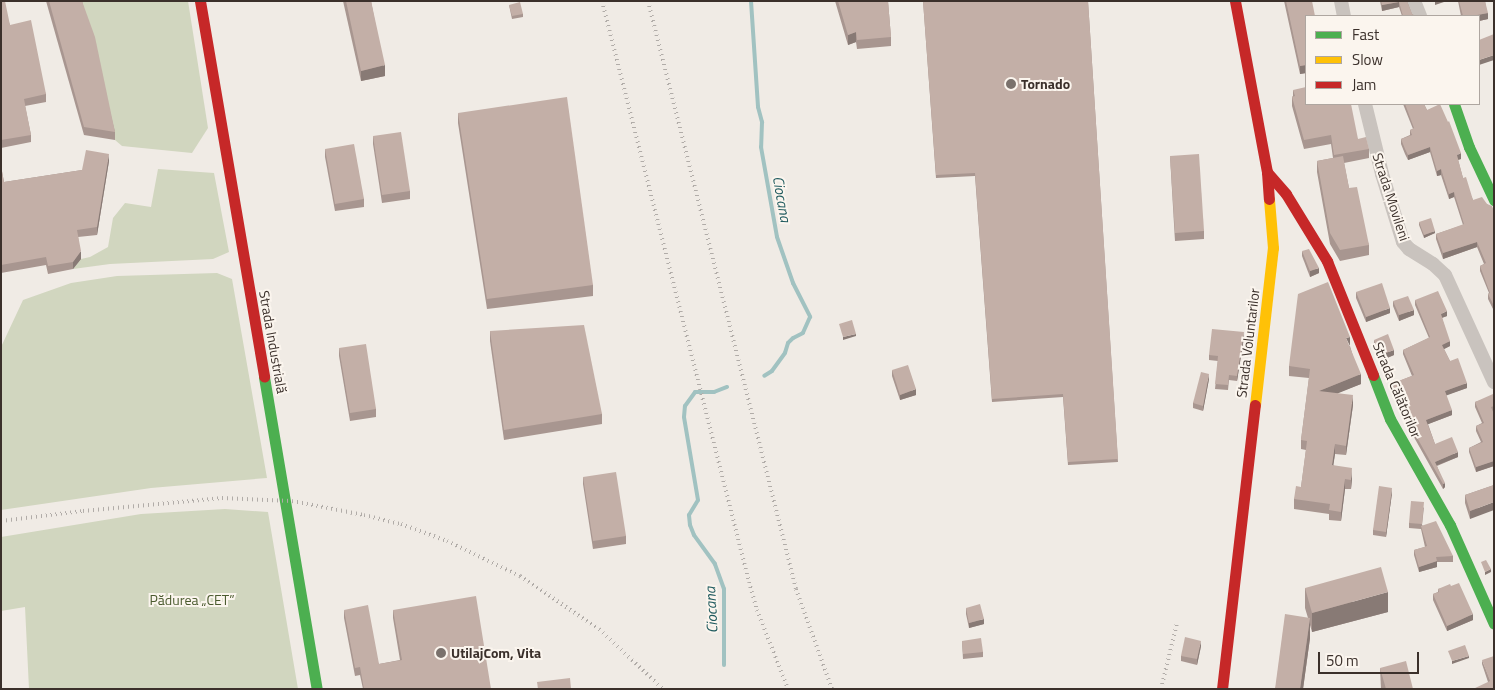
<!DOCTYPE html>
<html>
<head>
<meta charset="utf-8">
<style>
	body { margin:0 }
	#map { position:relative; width:1495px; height:690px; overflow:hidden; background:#f0ebe5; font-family:"Titillium Web",sans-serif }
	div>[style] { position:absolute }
	.green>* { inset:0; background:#d1d6bf }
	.stream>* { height:4px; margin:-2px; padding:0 2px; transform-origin:2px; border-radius:2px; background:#a1c2c1 }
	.street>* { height:14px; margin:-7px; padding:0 7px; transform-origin:7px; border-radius:7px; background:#c9c3be }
	.fast>* { height:11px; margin:-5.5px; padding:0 5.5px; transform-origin:5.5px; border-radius:5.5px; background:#4caf50 }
	.slow>* { height:11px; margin:-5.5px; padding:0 5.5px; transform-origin:5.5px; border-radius:5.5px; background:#ffc107 }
	.jam>* { height:11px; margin:-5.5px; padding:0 5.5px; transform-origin:5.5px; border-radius:5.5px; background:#c62828 }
	.rail>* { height:4px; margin-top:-2px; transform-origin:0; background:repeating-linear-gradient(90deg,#b1aca8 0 1px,transparent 0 5px) }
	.wall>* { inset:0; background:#a89690 }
	.shaded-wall>* { inset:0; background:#887a75 }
	.building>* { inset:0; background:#c3afa7 }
	.dots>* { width:14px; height:14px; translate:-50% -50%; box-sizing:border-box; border:2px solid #fbf5ee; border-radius:50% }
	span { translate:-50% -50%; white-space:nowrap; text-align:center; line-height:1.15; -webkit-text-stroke:4px #fbf5ee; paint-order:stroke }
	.poi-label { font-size:14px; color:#3b302b; font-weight:700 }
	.left { translate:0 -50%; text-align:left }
	.street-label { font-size:14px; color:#3b302b }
	.park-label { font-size:14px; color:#4a5a2e }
	.water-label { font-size:15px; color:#1f5a5e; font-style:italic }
	.frame { position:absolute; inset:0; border:2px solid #3b302b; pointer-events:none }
	.legend { position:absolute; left:1305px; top:15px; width:175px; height:90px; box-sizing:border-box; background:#fbf5ee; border:1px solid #aea6a0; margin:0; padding:6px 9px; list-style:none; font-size:15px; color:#3b302b }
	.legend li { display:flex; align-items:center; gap:10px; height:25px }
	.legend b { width:25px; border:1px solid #aea6a0 }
	.scale { position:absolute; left:1318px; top:652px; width:101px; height:22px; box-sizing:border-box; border:2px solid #3b302b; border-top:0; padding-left:6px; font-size:15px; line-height:18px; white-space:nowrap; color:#3b302b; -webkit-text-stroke:4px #fbf5ee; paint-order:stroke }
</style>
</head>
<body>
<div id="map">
	<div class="green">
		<div style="clip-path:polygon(79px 1px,188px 1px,208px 128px,192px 153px,122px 146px,115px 140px)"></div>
		<div style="clip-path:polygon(158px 169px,214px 173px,229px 252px,213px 259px,110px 264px,73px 269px,81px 259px,90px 257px,108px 247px,113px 218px,125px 203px,151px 207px)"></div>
		<div style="clip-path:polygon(217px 273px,232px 279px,267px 478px,151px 488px,1px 510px,1px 347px,23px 300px,71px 283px,117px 276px)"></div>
		<div style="clip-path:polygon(225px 509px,268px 512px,298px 689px,29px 689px,25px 607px,1px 611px,1px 537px,141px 514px)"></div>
	</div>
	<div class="stream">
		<div style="left:751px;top:1px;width:106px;rotate:86.2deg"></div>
		<div style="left:758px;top:107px;width:16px;rotate:75deg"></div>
		<div style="left:762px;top:122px;width:25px;rotate:92deg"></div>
		<div style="left:761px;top:147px;width:91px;rotate:79.9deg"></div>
		<div style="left:777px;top:237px;width:49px;rotate:70.8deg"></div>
		<div style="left:793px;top:283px;width:38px;rotate:63deg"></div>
		<div style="left:810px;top:317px;width:17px;rotate:114deg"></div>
		<div style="left:803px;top:333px;width:11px;rotate:153deg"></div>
		<div style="left:793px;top:338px;width:7px;rotate:135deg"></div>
		<div style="left:788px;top:343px;width:10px;rotate:107deg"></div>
		<div style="left:785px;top:353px;width:22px;rotate:126deg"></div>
		<div style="left:772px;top:371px;width:9px;rotate:148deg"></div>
		<div style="left:724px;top:665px;width:76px;rotate:-90deg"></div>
		<div style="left:724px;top:589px;width:27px;rotate:-110deg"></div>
		<div style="left:715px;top:564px;width:36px;rotate:-126deg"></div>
		<div style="left:694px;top:535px;width:11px;rotate:-112deg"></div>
		<div style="left:690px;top:525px;width:10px;rotate:-96deg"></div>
		<div style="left:689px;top:515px;width:17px;rotate:-59deg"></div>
		<div style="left:698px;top:500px;width:84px;rotate:-99.6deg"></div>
		<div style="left:684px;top:417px;width:11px;rotate:-85deg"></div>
		<div style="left:685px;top:406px;width:17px;rotate:-54deg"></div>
		<div style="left:695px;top:392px;width:19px"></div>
		<div style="left:714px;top:392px;width:14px;rotate:-21deg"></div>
	</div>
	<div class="street">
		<div style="left:1341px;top:1px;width:15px;rotate:79deg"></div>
		<div style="left:1414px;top:1px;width:16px;rotate:68deg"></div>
		<div style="left:1365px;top:104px;width:72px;rotate:76.3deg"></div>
		<div style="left:1382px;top:174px;width:71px;rotate:72.8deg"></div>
		<div style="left:1403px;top:242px;width:9px;rotate:49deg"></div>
		<div style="left:1409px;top:249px;width:28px;rotate:32deg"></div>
		<div style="left:1433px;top:264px;width:16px;rotate:43deg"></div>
		<div style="left:1445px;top:275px;width:118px;rotate:65.4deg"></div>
	</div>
	<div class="fast">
		<div style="left:1454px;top:104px;width:46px;rotate:70.8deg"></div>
		<div style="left:1469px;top:147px;width:59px;rotate:64.7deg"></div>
		<div style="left:1373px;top:375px;width:47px;rotate:68.9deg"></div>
		<div style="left:1390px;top:419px;width:122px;rotate:60.5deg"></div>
		<div style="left:1450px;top:525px;width:108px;rotate:66deg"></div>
		<div style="left:264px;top:377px;width:316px;rotate:80.4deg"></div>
	</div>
	<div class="slow">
		<div style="left:1255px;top:405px;width:158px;rotate:-83.5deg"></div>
		<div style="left:1273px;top:248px;width:49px;rotate:-94.7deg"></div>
	</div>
	<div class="jam">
		<div style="left:200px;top:1px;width:381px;rotate:80.3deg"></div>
		<div style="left:1235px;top:1px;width:174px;rotate:79.4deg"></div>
		<div style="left:1267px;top:172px;width:27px;rotate:86deg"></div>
		<div style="left:1267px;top:172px;width:29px;rotate:49deg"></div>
		<div style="left:1286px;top:194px;width:79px;rotate:58.5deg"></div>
		<div style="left:1327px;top:261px;width:123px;rotate:68deg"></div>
		<div style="left:1222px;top:689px;width:286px;rotate:-83.4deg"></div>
	</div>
	<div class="rail">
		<div style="left:602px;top:1px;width:599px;rotate:75.8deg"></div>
		<div style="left:749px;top:582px;width:29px;rotate:74deg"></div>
		<div style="left:757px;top:610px;width:85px;rotate:68.6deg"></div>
		<div style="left:648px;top:1px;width:606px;rotate:75.87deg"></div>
		<div style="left:796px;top:589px;width:106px;rotate:70.2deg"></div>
		<div style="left:1px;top:521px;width:83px;rotate:-7deg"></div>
		<div style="left:83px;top:511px;width:140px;rotate:-5.3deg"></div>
		<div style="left:222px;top:498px;width:70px;rotate:2.5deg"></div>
		<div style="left:292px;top:501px;width:73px;rotate:11deg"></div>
		<div style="left:364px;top:515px;width:38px;rotate:14deg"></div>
		<div style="left:401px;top:524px;width:49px;rotate:20.3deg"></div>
		<div style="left:447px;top:541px;width:81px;rotate:25.6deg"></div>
		<div style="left:520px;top:576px;width:95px;rotate:33.9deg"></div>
		<div style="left:599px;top:629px;width:88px;rotate:43.2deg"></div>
		<div style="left:1161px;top:689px;width:68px;rotate:-76.4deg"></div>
	</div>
	<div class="wall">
		<div style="clip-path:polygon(1px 1px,10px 25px,46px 94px,46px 102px,25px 106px,31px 135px,31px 142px,1px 148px)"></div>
		<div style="clip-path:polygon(46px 1px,82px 1px,115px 132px,115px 140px,84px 135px)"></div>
		<div style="clip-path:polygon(343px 1px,371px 1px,385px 76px,361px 81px)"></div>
		<div style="clip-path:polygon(835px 1px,888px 1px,891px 37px,891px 46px,857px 49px,856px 42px,848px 45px)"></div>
		<div style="clip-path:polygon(923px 1px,1088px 1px,1118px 462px,1068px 465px,1063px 397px,992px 402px,975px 176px,936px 178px)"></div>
		<div style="clip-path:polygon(1284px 1px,1312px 1px,1306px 16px,1306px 73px,1300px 74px)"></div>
		<div style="clip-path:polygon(1380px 1px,1407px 1px,1412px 14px,1415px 16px,1402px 16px,1399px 7px,1382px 11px)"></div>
		<div style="clip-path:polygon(1458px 1px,1485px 1px,1488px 19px,1479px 21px,1479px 16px,1461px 16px)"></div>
		<div style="clip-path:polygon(509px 5px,523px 14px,523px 17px,512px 19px)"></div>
		<div style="clip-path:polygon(1293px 90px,1358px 139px,1369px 149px,1369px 158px,1344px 163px,1349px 188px,1369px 245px,1369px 255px,1340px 261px,1330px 244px,1317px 172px,1317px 161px,1333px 158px,1331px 144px,1304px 149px,1292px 106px,1292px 97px,1293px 96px)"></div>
		<div style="clip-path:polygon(1403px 104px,1424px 104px,1427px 110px,1461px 159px,1458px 160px,1463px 178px,1473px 200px,1487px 204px,1494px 211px,1494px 311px,1488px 299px,1488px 294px,1489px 293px,1480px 271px,1480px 266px,1484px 264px,1477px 247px,1443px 259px,1436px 239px,1436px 234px,1463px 225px,1454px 197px,1449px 199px,1441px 175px,1437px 176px,1430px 152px,1408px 160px,1405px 154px,1401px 144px,1401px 139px,1410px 135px,1410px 130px,1413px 129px)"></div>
		<div style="clip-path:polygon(458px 113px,593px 285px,593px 296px,487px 309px,458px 123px)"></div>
		<div style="clip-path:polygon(373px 136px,410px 191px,410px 199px,382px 203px,373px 144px)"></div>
		<div style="clip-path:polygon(325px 149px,364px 199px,364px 207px,335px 211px,325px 157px)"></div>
		<div style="clip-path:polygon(1170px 156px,1204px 231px,1204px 239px,1175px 241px)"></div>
		<div style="clip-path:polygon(109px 161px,97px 235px,78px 237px,81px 259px,73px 269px,48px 274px,46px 265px,1px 273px,1px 166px,4px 182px,82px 170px)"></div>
		<div style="clip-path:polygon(1419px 222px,1435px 233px,1424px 238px,1419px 225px)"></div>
		<div style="clip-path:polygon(1302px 251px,1319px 273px,1310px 277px,1302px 256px)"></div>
		<div style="clip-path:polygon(1356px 292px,1390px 313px,1366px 322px,1356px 298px)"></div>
		<div style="clip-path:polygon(1415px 300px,1447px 316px,1442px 318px,1450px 346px,1444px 349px,1450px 361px,1467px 388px,1446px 395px,1452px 415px,1428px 424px,1435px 444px,1458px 457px,1437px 466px,1445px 487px,1443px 489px,1401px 414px,1391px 389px,1391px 384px,1412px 376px,1403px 354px,1403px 350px,1429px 338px,1415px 305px)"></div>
		<div style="clip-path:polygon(1393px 301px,1414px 315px,1399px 321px,1393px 306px)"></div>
		<div style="clip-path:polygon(490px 331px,602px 414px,602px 424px,504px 440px,490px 341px)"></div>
		<div style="clip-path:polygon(1244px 337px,1237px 381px,1229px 380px,1228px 390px,1215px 389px,1218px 361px,1209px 360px,1209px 355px)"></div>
		<div style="clip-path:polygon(1374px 340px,1394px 355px,1380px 361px,1374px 345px)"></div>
		<div style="clip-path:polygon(1350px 346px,1361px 384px,1337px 393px,1353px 405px,1346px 455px,1335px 454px,1333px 465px,1352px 478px,1351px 489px,1345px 489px,1341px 521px,1329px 520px,1329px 514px,1294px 509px,1294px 499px,1301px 487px,1306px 450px,1301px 449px,1301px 440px,1309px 378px,1289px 376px,1289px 366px)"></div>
		<div style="clip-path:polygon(339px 348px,376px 409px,376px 417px,350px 421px,339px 356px)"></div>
		<div style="clip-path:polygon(892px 370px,916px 395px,900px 400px,892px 376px)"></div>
		<div style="clip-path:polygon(1209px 379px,1203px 411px,1193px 408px,1193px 403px)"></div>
		<div style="clip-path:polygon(1494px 396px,1494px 411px,1493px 411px,1494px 414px,1494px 466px,1476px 472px,1469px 452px,1469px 448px,1481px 442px,1476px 431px,1476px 426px,1482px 423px,1475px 407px,1475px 402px)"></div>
		<div style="clip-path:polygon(583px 477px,626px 536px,626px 544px,593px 549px,583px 484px)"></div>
		<div style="clip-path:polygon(1494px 485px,1470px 519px,1465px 503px,1465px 495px)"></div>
		<div style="clip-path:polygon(1392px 493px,1386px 537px,1373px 535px,1373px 530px)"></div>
		<div style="clip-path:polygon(1424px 507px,1422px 525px,1453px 556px,1453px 562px,1437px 562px,1437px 567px,1419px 572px,1414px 555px,1414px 550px,1425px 547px,1421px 529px,1409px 528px,1409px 523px)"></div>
		<div style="clip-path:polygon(1451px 586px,1473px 620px,1447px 631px,1433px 600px,1433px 594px,1438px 592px,1438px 589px)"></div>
		<div style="clip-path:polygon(1305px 588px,1388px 612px,1312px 632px,1310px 625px,1310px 638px,1303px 689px,1275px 689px,1308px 618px,1305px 608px)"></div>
		<div style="clip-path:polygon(966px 608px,984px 624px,969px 628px,966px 614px)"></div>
		<div style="clip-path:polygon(344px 610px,379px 664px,400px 660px,393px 618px,393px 610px,491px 689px,363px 689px,360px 675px,355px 676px,344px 618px)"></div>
		<div style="clip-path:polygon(962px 641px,983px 652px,983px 657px,963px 659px)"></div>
		<div style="clip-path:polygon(1201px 646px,1197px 665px,1181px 661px,1181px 656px)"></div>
		<div style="clip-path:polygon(1482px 660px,1494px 689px,1488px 682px,1482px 664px)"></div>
		<div style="clip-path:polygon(1380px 668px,1413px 689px,1381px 689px)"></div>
	</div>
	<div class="shaded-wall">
		<div style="clip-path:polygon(1435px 1px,1447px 1px,1435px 5px)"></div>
		<div style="clip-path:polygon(1399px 2px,1399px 7px,1382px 11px,1382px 5px)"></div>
		<div style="clip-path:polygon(1488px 13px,1488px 19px,1479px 21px,1479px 16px,1472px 16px)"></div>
		<div style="clip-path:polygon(856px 32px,856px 42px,848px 45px,848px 35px)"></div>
		<div style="clip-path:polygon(1494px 55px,1494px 60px,1479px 65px,1479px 60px)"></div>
		<div style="clip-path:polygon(385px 65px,385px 76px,361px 81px,361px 71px)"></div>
		<div style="clip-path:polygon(1306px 65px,1306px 73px,1300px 74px,1300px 66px)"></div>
		<div style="clip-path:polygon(1430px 147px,1430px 152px,1408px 160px,1408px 155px)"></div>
		<div style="clip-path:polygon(1461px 153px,1461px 159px,1457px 160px,1457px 155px)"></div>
		<div style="clip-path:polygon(109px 154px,109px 161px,97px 235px,97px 227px)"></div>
		<div style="clip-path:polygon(1441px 169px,1441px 175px,1437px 176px,1437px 171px)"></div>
		<div style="clip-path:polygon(1454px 192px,1454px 197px,1449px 199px,1449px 194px)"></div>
		<div style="clip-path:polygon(1435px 231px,1435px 233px,1424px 238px,1424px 235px)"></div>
		<div style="clip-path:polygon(1477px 242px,1477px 247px,1443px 259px,1443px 253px)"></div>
		<div style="clip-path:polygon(81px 251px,81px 259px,73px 269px,73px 262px)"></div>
		<div style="clip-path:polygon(1319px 268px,1319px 273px,1310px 277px,1310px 271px)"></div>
		<div style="clip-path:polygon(1390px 308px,1390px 313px,1366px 322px,1366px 317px)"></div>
		<div style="clip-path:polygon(1414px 310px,1414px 315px,1399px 321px,1399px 315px)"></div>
		<div style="clip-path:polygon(1447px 311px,1447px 316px,1441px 318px,1441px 314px)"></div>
		<div style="clip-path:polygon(1244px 332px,1244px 337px,1237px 381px,1237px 376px)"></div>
		<div style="clip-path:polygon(856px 334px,856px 336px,843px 340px,843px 337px)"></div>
		<div style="clip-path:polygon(1350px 337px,1350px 346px,1346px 338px)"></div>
		<div style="clip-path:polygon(1450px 341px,1450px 346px,1442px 350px,1442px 345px)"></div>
		<div style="clip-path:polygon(1394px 350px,1394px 355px,1380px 361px,1380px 355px)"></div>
		<div style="clip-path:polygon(1209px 374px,1209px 379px,1203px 411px,1203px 406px)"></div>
		<div style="clip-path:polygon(1361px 374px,1361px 384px,1319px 401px,1319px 391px)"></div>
		<div style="clip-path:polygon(1467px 383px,1467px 388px,1445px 396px,1445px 391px)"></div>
		<div style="clip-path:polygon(916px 389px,916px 395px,900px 400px,900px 395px)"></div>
		<div style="clip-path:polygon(1353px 395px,1353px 405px,1346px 455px,1346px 446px)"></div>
		<div style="clip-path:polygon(1452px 410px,1452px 415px,1426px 425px,1426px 420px)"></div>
		<div style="clip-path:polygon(1335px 444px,1335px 454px,1332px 475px,1332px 465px)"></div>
		<div style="clip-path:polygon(1458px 452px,1458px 457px,1435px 466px,1435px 462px)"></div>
		<div style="clip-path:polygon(1494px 461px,1494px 466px,1476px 472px,1476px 467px)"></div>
		<div style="clip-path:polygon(1352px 468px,1352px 478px,1351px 489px,1351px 480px)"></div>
		<div style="clip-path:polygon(1345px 479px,1345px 489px,1341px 521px,1341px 512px)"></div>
		<div style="clip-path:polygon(1445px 483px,1445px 487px,1443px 489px,1443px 484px)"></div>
		<div style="clip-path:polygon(1392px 488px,1392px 493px,1386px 537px,1386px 532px)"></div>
		<div style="clip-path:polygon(1494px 502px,1494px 510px,1470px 519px,1470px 511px)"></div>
		<div style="clip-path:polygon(1437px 561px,1437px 567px,1419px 572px,1419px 567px)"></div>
		<div style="clip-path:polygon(1491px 569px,1491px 572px,1485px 575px,1485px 572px)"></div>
		<div style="clip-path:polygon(1388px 592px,1388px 612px,1312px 632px,1312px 613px)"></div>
		<div style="clip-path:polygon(1473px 614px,1473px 620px,1447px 631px,1447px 626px)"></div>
		<div style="clip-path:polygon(1310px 618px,1310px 638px,1303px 689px,1300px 689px)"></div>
		<div style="clip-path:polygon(984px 619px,984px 624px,969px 628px,969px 623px)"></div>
		<div style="clip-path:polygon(1201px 641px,1201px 646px,1197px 665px,1197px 659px)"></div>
		<div style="clip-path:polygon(1469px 656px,1469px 658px,1452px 664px,1452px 661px)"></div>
	</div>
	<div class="building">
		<div style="clip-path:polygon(1px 1px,5px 1px,10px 25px,31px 20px,46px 94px,24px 99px,31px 135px,1px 140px)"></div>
		<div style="clip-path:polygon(49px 1px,82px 1px,95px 37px,115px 132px,84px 127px)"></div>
		<div style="clip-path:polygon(346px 1px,371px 1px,385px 65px,361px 71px)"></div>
		<div style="clip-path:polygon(838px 1px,888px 1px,891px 37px,857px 40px,856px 32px,848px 35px)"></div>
		<div style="clip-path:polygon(923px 1px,1088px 1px,1118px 459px,1068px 462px,1063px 394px,992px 399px,975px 173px,936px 175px)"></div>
		<div style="clip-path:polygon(1286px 1px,1312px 1px,1315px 16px,1306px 16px,1306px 65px,1300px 66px)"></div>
		<div style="clip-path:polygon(1381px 1px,1407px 1px,1412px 14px,1415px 16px,1403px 16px,1399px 2px,1382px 5px)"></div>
		<div style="clip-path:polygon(1459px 1px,1485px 1px,1488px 13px,1472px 16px,1463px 16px)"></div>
		<div style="clip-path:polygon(520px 2px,523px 14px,512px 16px,509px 5px)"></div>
		<div style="clip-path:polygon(1494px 34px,1494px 55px,1479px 60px,1479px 40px)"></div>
		<div style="clip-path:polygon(1306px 87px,1306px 104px,1351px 104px,1358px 139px,1366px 137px,1369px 149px,1334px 155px,1331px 135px,1304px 140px,1292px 97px,1295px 96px,1293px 90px)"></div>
		<div style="clip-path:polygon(567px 97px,593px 285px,487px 299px,458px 113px)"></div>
		<div style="clip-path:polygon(1405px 104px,1424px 104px,1427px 110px,1440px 104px,1448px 122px,1449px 121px,1461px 153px,1457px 155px,1463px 178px,1466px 177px,1473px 200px,1482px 197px,1487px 204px,1492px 206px,1494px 211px,1494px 306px,1488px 294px,1490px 293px,1480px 266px,1486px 263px,1477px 242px,1443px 253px,1436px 234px,1464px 224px,1454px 192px,1449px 194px,1441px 169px,1437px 171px,1430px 147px,1408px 155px,1405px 149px,1401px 139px,1412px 135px,1410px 130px,1414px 128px)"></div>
		<div style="clip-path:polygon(401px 132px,410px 191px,382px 195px,373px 136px)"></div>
		<div style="clip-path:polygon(354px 144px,364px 199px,335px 204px,325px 149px)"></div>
		<div style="clip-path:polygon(86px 150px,109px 154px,97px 227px,77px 230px,81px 251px,73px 262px,48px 266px,46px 257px,1px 265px,1px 166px,4px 182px,82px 170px)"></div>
		<div style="clip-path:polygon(1199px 154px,1204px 231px,1175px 233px,1170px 156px)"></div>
		<div style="clip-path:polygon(1343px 156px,1349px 188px,1357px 187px,1369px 245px,1340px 250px,1330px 233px,1317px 161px)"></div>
		<div style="clip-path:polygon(1431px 218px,1435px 231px,1424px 235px,1419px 222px)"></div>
		<div style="clip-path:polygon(1309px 249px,1319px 268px,1310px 271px,1302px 251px)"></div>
		<div style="clip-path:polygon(1328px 282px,1350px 337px,1346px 338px,1361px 374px,1319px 391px,1353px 395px,1346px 446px,1335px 444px,1332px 465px,1352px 468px,1351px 480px,1345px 479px,1341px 512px,1329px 510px,1330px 504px,1294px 499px,1296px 486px,1301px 487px,1307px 441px,1301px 440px,1310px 369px,1289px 366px,1298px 294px)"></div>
		<div style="clip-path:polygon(1382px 283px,1390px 308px,1366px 317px,1356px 292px)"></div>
		<div style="clip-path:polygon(1438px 291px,1447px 311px,1441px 314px,1450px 341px,1442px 345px,1450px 361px,1458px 358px,1467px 383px,1445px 391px,1452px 410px,1426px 420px,1435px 444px,1452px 437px,1458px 452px,1435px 462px,1445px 483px,1443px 484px,1401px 409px,1391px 384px,1414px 375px,1403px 350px,1430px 337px,1415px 300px)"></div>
		<div style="clip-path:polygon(1408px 296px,1414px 310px,1399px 315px,1393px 301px)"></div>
		<div style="clip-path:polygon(852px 320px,856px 334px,843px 337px,839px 324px)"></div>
		<div style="clip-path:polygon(584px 325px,602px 414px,504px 430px,490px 331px)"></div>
		<div style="clip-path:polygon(1212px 329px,1244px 332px,1237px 376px,1229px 375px,1228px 385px,1215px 384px,1218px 356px,1209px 355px)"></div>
		<div style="clip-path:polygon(1388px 334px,1394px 350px,1380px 355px,1374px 340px)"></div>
		<div style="clip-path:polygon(366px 344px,376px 409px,350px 413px,339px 348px)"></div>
		<div style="clip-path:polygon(908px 365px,916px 389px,900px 395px,892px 370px)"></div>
		<div style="clip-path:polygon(1201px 372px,1209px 374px,1203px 406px,1193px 403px)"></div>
		<div style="clip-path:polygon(1493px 394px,1494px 406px,1491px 407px,1494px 414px,1494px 461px,1476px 467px,1469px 448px,1483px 442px,1476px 426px,1484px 423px,1475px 402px)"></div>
		<div style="clip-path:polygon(616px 472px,626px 536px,593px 541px,583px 477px)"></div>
		<div style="clip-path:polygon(1494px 485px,1494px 502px,1470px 511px,1465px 495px)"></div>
		<div style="clip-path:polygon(1379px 486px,1392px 488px,1386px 532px,1373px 530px)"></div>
		<div style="clip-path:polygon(1411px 501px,1424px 502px,1422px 524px,1409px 523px)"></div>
		<div style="clip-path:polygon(1436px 521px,1453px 556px,1436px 557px,1437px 561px,1419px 567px,1414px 550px,1427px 546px,1421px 526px)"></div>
		<div style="clip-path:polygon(1486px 560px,1491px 569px,1485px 572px,1481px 562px)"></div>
		<div style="clip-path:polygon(1381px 567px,1388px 592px,1312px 613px,1305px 588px)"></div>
		<div style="clip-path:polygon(1459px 583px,1473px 614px,1447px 626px,1433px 594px,1439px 592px,1438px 589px,1450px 584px,1451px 586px)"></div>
		<div style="clip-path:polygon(476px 596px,491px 689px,406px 689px,406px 688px,402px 689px,364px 689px,360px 667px,355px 668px,344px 610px,368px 605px,379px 664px,402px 660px,393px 610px)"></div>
		<div style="clip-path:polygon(980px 604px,984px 619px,969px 623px,966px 608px)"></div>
		<div style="clip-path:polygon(1285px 614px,1310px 618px,1300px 689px,1275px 689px)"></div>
		<div style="clip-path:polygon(1185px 637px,1201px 641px,1197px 659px,1181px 656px)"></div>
		<div style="clip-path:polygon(981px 638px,983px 652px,963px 654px,962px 641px)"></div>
		<div style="clip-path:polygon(1465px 645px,1469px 656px,1452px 661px,1448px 651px)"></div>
		<div style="clip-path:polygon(1494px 656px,1494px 689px,1473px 689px,1490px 681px,1482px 660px)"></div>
		<div style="clip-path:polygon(1406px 661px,1413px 689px,1386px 689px,1380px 668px)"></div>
		<div style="clip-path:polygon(570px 678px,571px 689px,538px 689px,537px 682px)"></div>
	</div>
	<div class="dots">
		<div style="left:1011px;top:84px;background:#7a716c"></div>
		<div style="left:441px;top:653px;background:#7a716c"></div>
	</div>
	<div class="poi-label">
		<span class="left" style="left:1021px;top:84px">Tornado</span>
		<span class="left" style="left:451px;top:653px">UtilajCom, Vita</span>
	</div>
	<div class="street-label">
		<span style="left:1391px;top:197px;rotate:72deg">Strada Movileni</span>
		<span style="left:273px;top:342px;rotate:80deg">Strada Industrială</span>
		<span style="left:1248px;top:343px;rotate:-83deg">Strada Voluntarilor</span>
		<span style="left:1397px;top:390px;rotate:67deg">Strada Călătorilor</span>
	</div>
	<div class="park-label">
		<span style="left:192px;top:600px">Pădurea „CET”</span>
	</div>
	<div class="water-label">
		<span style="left:782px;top:199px;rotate:80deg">Ciocana</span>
		<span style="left:711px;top:610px;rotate:-93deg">Ciocana</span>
	</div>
	<div class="frame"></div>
	<ul class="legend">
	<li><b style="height:6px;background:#4caf50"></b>Fast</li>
	<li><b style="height:6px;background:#ffc107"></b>Slow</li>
	<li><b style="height:6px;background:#c62828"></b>Jam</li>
	</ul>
	<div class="scale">50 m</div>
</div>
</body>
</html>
